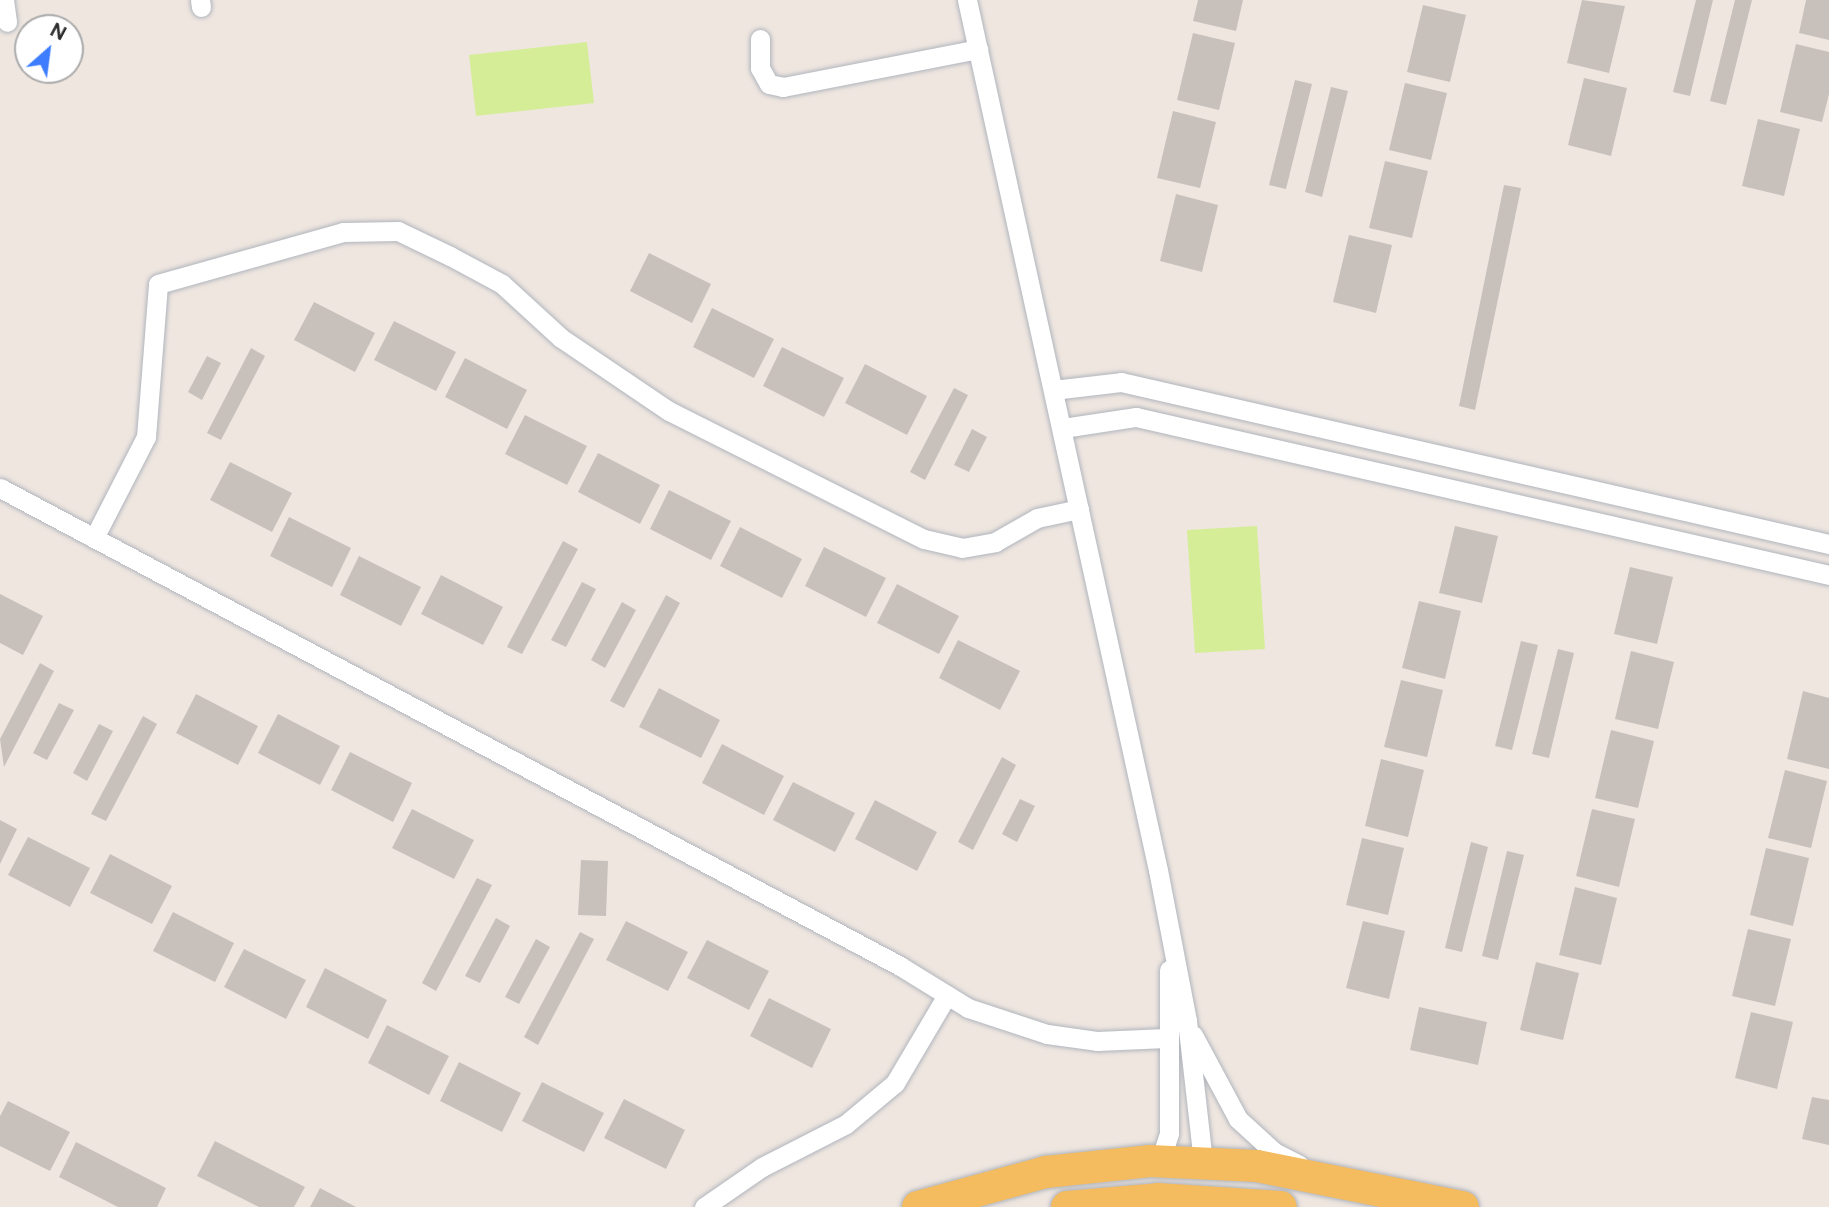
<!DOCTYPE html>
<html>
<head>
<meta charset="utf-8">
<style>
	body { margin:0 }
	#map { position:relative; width:1829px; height:1207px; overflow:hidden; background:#efe6e0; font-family:Figtree,sans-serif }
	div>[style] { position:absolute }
	.pitch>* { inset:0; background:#d6ed98 }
	.building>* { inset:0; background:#c8c1bb }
	.roads { filter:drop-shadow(0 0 2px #b0b5bd) drop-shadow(0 0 2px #b0b5bd) }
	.street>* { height:19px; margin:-9.5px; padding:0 9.5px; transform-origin:9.5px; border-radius:9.5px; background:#fff }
	.primary>* { height:32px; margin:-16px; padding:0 16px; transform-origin:16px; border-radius:16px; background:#f4bb5f }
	span { translate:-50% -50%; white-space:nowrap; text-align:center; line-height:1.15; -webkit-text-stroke:7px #fff; paint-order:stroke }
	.north { position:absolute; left:14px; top:14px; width:70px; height:70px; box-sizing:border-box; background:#fff; border:2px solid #ababab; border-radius:50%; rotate:28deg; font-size:19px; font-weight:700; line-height:28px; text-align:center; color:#2d2d2d }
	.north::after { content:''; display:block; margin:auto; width:24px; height:32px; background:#3e7efe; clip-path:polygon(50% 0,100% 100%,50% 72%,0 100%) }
</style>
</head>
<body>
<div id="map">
	<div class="pitch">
		<div style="clip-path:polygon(587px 42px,594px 103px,476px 116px,469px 55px)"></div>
		<div style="clip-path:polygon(1257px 526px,1265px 649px,1195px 653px,1187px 530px)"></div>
	</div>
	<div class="building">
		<div style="clip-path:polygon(1198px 0,1243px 0,1236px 31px,1193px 21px)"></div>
		<div style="clip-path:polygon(1582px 0,1625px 6px,1609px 73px,1567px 63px)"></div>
		<div style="clip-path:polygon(1696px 0,1713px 0,1690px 96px,1673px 92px)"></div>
		<div style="clip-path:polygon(1735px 0,1752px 0,1726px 105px,1710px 101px)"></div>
		<div style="clip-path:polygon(1806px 0,1829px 0,1829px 40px,1799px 33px)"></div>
		<div style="clip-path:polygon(1423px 5px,1466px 15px,1450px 82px,1407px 72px)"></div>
		<div style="clip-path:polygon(1193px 33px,1235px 43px,1219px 110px,1177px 100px)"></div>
		<div style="clip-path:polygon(1796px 44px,1829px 52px,1829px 94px,1822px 122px,1780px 112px)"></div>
		<div style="clip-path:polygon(1584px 78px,1627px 88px,1611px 156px,1568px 145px)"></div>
		<div style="clip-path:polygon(1295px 80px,1312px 84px,1286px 189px,1269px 185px)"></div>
		<div style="clip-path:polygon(1405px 83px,1447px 93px,1431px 160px,1389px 150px)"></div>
		<div style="clip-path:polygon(1331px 87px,1348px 91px,1322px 197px,1305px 192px)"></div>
		<div style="clip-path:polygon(1173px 111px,1216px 122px,1200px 188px,1157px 178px)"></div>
		<div style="clip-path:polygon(1758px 119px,1800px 129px,1784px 196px,1742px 186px)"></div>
		<div style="clip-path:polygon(1385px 161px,1428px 171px,1412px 238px,1369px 228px)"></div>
		<div style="clip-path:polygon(1504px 185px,1521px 188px,1475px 410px,1459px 406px)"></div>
		<div style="clip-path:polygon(1176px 194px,1218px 205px,1202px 272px,1160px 261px)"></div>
		<div style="clip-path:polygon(1349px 235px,1392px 245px,1376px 313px,1333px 302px)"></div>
		<div style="clip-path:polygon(649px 253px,711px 284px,692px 323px,630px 291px)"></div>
		<div style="clip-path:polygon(314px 302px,375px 333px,355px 372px,294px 340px)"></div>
		<div style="clip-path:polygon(712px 308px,774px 339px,754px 378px,693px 347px)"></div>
		<div style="clip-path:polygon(394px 321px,456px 352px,436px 391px,374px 360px)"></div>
		<div style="clip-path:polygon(782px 347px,844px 378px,824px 417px,763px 386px)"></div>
		<div style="clip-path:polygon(251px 348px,265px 356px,221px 440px,207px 433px)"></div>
		<div style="clip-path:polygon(207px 356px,221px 363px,202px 400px,188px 392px)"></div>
		<div style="clip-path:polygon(465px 358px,527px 390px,507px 429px,445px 397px)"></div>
		<div style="clip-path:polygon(865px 364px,927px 396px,907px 435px,845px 403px)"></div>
		<div style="clip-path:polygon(954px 388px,968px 395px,925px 480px,910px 472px)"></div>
		<div style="clip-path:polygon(525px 415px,587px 446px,567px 485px,505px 454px)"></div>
		<div style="clip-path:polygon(972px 429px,987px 437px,969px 472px,954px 465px)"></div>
		<div style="clip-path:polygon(598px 453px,660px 485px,640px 524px,578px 492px)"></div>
		<div style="clip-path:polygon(230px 462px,292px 493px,272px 532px,210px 500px)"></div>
		<div style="clip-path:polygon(669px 490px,731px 521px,711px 560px,650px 529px)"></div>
		<div style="clip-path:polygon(289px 517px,351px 548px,332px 587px,270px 556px)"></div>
		<div style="clip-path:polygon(1455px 526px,1498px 536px,1482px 603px,1439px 593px)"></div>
		<div style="clip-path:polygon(740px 527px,802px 559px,782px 598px,720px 566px)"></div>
		<div style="clip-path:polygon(563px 541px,578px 549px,522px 654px,507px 647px)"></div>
		<div style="clip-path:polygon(824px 547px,886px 578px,866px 617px,805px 586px)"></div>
		<div style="clip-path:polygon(359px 556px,421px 587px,401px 626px,340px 595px)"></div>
		<div style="clip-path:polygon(1630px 567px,1673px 577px,1657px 644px,1614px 634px)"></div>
		<div style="clip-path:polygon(441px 575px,503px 607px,483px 645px,421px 614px)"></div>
		<div style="clip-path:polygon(582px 582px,596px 589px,566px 647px,551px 640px)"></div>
		<div style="clip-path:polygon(897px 584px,959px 616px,939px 654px,877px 623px)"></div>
		<div style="clip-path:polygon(0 594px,43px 616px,23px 655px,0 643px)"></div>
		<div style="clip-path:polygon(666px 595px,680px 603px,624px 708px,610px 701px)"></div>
		<div style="clip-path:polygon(1419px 601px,1461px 611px,1445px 679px,1402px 668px)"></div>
		<div style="clip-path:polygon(622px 602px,636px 610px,605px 668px,591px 660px)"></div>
		<div style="clip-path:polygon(958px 640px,1020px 671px,1000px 710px,939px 678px)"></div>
		<div style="clip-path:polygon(1521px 641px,1538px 645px,1512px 750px,1495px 746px)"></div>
		<div style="clip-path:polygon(1558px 649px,1574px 653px,1549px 758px,1532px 754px)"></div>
		<div style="clip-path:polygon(1631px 651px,1674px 662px,1658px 729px,1615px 719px)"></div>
		<div style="clip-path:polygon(40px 663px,54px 671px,4px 767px,0 739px)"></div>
		<div style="clip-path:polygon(1401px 680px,1443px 690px,1427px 757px,1384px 747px)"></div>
		<div style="clip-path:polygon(659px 688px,720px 720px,701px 758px,639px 727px)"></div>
		<div style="clip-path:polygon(1803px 691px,1829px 698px,1829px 769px,1787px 759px)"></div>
		<div style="clip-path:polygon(196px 694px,258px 726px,238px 765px,176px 733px)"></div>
		<div style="clip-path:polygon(59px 703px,74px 710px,47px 760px,33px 753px)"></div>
		<div style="clip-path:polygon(278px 714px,340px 746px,320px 785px,258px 753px)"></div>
		<div style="clip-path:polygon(143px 716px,157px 724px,106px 821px,91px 814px)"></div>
		<div style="clip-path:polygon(99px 724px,113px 731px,87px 781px,73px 773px)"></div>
		<div style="clip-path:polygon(1611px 730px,1654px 741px,1638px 808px,1595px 798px)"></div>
		<div style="clip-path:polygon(722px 744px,784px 776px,764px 815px,702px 783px)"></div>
		<div style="clip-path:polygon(350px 752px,412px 783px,393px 822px,331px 790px)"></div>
		<div style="clip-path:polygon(1002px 757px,1016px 765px,973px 850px,958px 842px)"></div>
		<div style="clip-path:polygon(1381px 759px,1424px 770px,1408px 837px,1365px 826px)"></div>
		<div style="clip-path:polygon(1785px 770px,1827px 781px,1811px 848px,1768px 838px)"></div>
		<div style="clip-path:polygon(793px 782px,855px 813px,835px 852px,773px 820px)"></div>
		<div style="clip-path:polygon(1020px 799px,1035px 806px,1017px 842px,1002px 834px)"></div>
		<div style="clip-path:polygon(875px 800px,937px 832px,917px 871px,855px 839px)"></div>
		<div style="clip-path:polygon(412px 809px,474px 840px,454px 879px,392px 848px)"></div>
		<div style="clip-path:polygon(1592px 809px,1635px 819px,1619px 887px,1576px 876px)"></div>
		<div style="clip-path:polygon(0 820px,17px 829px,0 864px)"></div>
		<div style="clip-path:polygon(28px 837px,90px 868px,70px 907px,8px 875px)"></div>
		<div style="clip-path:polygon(1362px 838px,1404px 848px,1388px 915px,1346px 905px)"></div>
		<div style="clip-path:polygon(1471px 842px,1488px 847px,1462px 952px,1445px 948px)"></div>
		<div style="clip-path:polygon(1766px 848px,1809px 858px,1793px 926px,1750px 915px)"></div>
		<div style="clip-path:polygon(1507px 851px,1524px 855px,1498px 960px,1482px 956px)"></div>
		<div style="clip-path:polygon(110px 854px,172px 886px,152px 924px,90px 893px)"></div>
		<div style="clip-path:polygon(581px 860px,608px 861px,606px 916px,578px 915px)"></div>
		<div style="clip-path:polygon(477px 878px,492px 885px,436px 991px,422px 983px)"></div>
		<div style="clip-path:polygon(1575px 887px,1617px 898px,1601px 965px,1559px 955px)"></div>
		<div style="clip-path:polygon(173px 912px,234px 943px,215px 982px,153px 951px)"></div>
		<div style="clip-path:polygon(496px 918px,510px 926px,480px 983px,465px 976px)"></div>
		<div style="clip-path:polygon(626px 921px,688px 952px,668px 991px,606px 960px)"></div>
		<div style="clip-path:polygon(1363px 921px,1405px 931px,1389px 999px,1346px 988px)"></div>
		<div style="clip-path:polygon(1748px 929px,1791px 939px,1775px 1006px,1732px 996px)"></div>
		<div style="clip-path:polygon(580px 932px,594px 939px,538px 1045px,524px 1037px)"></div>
		<div style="clip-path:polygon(536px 939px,550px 947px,519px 1004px,505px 997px)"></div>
		<div style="clip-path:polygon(707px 940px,769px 971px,749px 1010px,687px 978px)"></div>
		<div style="clip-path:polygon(244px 949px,306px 980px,286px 1019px,224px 987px)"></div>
		<div style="clip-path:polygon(1536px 962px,1579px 973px,1563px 1040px,1520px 1030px)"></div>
		<div style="clip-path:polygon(325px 968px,387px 1000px,368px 1039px,306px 1007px)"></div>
		<div style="clip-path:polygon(769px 998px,831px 1029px,812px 1068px,750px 1036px)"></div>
		<div style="clip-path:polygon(1419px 1007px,1487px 1022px,1478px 1065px,1410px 1050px)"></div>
		<div style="clip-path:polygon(1751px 1012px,1793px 1022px,1777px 1089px,1735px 1078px)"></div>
		<div style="clip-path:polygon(387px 1025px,449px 1056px,429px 1095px,368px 1063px)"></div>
		<div style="clip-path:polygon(459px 1062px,521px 1093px,502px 1132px,440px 1101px)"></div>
		<div style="clip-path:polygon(542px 1082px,604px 1113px,584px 1152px,522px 1121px)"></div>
		<div style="clip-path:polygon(1812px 1097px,1829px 1100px,1829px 1145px,1802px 1139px)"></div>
		<div style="clip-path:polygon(624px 1099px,685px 1130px,666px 1169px,604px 1138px)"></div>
		<div style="clip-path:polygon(8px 1101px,70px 1132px,50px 1171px,0 1146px,0 1116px)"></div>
		<div style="clip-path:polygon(215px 1141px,305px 1187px,294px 1207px,259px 1207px,197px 1176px)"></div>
		<div style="clip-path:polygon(76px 1142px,166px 1188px,157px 1207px,118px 1207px,59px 1177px)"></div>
		<div style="clip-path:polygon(320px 1188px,356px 1207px,310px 1207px)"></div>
	</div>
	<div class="roads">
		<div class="street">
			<div style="left:4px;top:0;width:22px;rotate:82deg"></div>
			<div style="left:200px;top:0;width:7px;rotate:82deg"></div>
			<div style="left:967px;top:0;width:891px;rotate:77.62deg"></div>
			<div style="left:1158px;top:870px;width:154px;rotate:79.1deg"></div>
			<div style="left:1187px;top:1021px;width:142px;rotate:83.5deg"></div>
			<div style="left:760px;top:39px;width:29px;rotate:90deg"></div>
			<div style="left:760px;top:68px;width:18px;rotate:61deg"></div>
			<div style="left:769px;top:84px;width:14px;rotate:12deg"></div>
			<div style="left:783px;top:87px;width:199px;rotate:-11deg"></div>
			<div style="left:1053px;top:390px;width:68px;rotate:-6.7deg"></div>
			<div style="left:1121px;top:382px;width:726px;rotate:12.89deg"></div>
			<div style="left:1063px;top:428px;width:74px;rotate:-8.6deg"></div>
			<div style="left:1136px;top:417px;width:711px;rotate:12.84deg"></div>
			<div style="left:0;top:488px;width:1019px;rotate:27.97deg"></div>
			<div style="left:900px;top:966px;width:80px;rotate:31.7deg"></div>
			<div style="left:968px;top:1008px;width:83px;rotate:18.2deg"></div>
			<div style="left:1047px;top:1034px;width:50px;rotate:8deg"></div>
			<div style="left:1097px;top:1041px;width:69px;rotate:-2.5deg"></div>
			<div style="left:94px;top:538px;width:114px;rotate:-62.8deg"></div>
			<div style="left:146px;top:437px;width:153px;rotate:-85.5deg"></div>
			<div style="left:158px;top:284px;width:192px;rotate:-15.7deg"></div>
			<div style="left:343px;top:232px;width:55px;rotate:-1deg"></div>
			<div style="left:398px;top:231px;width:58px;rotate:25.7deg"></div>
			<div style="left:450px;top:256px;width:59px;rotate:28.3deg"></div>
			<div style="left:502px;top:284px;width:80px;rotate:42.5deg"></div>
			<div style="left:561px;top:338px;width:130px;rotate:34.1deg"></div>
			<div style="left:669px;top:411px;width:285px;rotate:26.7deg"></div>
			<div style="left:924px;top:539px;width:39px;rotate:13deg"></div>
			<div style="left:962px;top:548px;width:34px;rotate:-10deg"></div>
			<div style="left:995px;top:542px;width:48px;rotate:-29.7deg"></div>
			<div style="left:1037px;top:518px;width:43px;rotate:-12.1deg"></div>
			<div style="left:1193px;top:1035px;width:95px;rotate:61.8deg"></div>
			<div style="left:1238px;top:1119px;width:49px;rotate:42.5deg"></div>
			<div style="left:1274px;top:1152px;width:28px;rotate:27deg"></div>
			<div style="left:1150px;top:1161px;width:16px;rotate:-35deg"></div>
			<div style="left:1163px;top:1152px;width:20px;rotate:-72deg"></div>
			<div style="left:1169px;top:1133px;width:163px;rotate:-90deg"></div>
			<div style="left:704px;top:1207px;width:70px;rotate:-34.6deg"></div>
			<div style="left:762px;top:1167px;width:94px;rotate:-27.1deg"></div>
			<div style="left:846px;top:1124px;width:64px;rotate:-39.9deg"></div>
			<div style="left:895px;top:1083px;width:102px;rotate:-59.4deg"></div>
		</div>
		<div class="primary">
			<div style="left:918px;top:1207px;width:133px;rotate:-15.3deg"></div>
			<div style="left:1046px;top:1172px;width:105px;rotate:-6deg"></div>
			<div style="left:1150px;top:1161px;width:107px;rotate:2.7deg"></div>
			<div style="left:1257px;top:1166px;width:210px;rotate:11.3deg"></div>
			<div style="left:1067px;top:1207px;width:91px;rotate:-5deg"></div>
			<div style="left:1158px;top:1199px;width:123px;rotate:3.7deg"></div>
		</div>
	</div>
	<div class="north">N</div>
</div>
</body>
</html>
